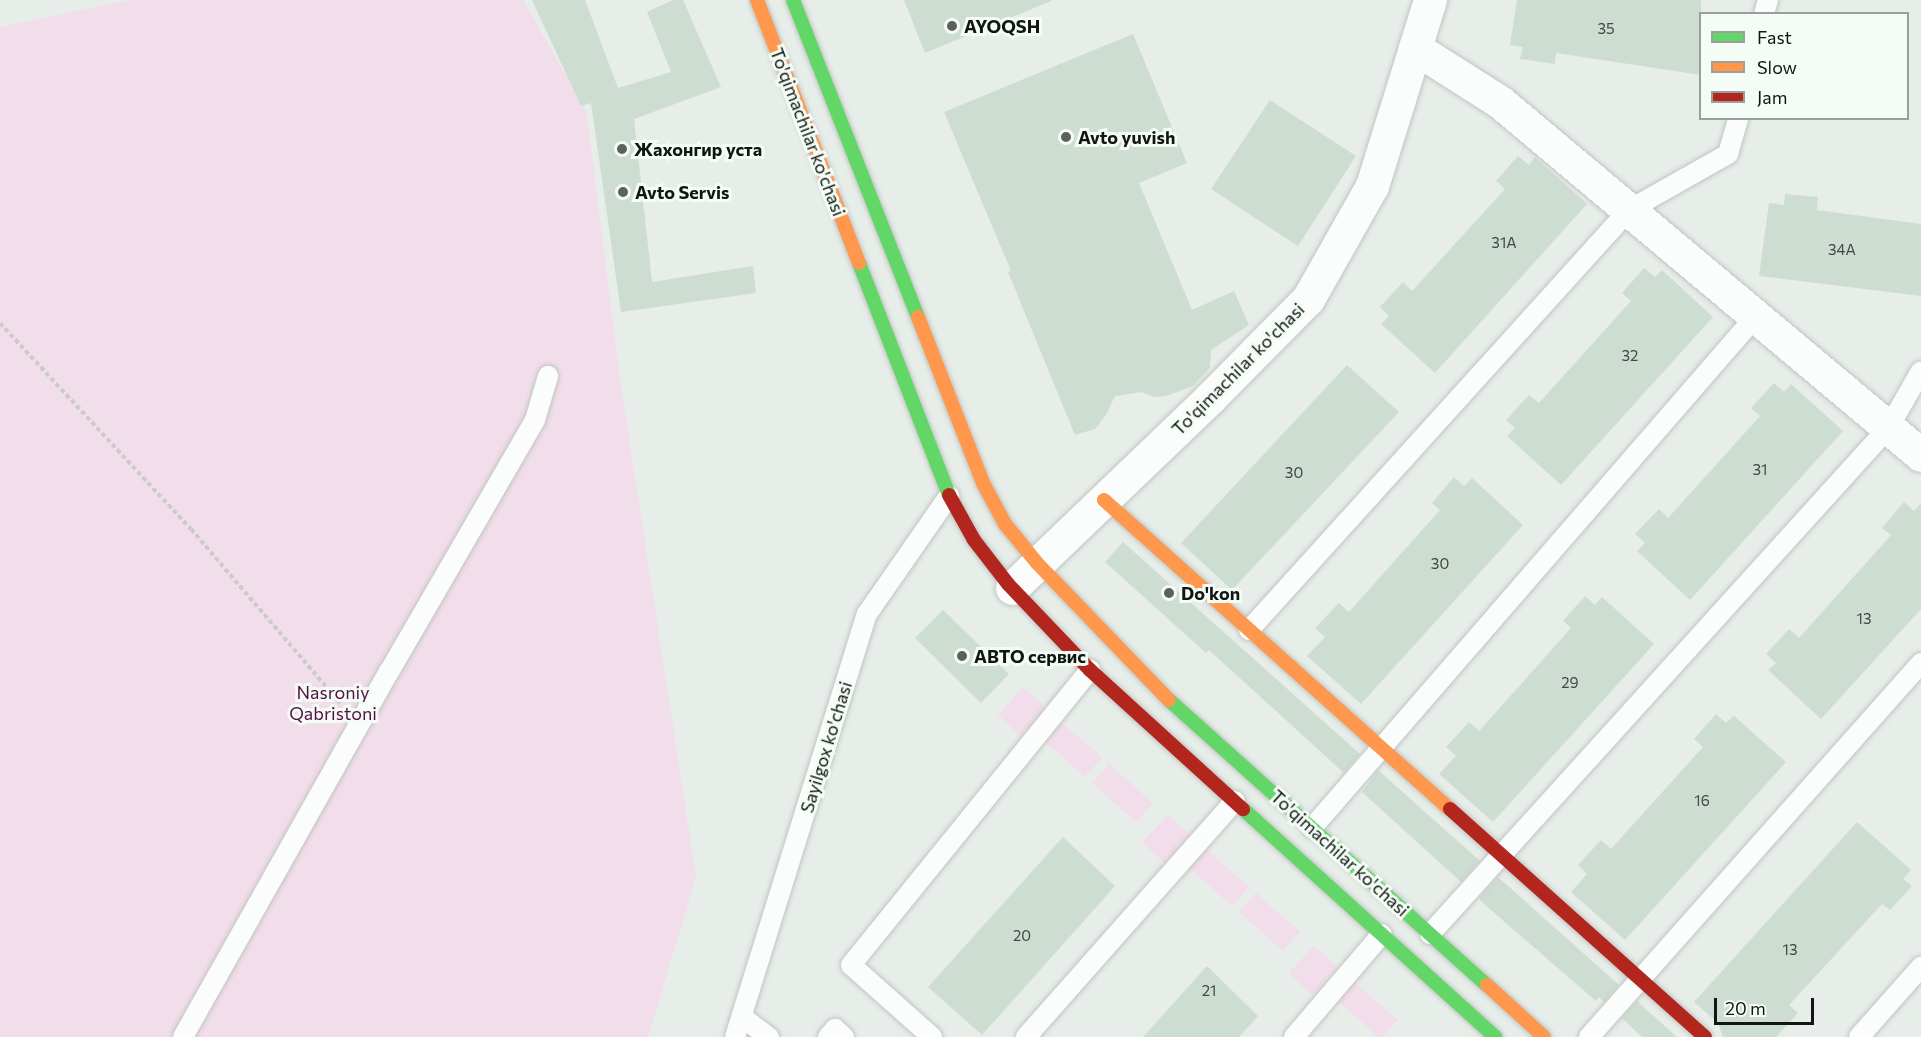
<!DOCTYPE html>
<html>
<head>
<meta charset="utf-8">
<style>
	body { margin:0 }
	#map { position:relative; width:1921px; height:1037px; overflow:hidden; background:#e7ede9; font-family:Commissioner,sans-serif }
	div>[style] { position:absolute }
	.green>* { inset:0; background:#f2ddea }
	.building>* { inset:0; background:#ceddd2 }
	.path>* { height:4px; margin-top:-2px; transform-origin:0; background:repeating-linear-gradient(90deg,#cacccb 0 4.5px,transparent 0 7.5px) }
	.roads { filter:drop-shadow(0 0 2px #c1c5c2) drop-shadow(0 0 2px #c1c5c2) }
	.lane>* { height:20px; margin:-10px; padding:0 10px; transform-origin:10px; border-radius:10px; background:#fbfcfc }
	.street>* { height:33px; margin:-16.5px; padding:0 16.5px; transform-origin:16.5px; border-radius:16.5px; background:#fbfcfc }
	.fast>* { height:14px; margin:-7px; padding:0 7px; transform-origin:7px; border-radius:7px; background:#63d668 }
	.slow>* { height:14px; margin:-7px; padding:0 7px; transform-origin:7px; border-radius:7px; background:#ff974d }
	.jam>* { height:14px; margin:-7px; padding:0 7px; transform-origin:7px; border-radius:7px; background:#b3261e }
	.dots>* { width:16px; height:16px; translate:-50% -50%; box-sizing:border-box; border:3px solid #f3fcf5; border-radius:50% }
	span { translate:-50% -50%; white-space:nowrap; text-align:center; line-height:1.15; -webkit-text-stroke:6px #f3fcf5; paint-order:stroke }
	.number-label { font-size:15px; color:#414743 }
	.number-label span { -webkit-text-stroke-width:0 }
	.poi-label { font-size:18px; color:#121513; font-weight:700 }
	.left { translate:0 -50%; text-align:left }
	.street-label { font-size:18px; color:#121513 }
	.park-label { font-size:18px; color:#570e46 }
	.legend { position:absolute; left:1699px; top:12px; width:210px; height:108px; box-sizing:border-box; background:#f3fcf5; border:2px solid #99a09b; margin:0; padding:8px 10px; list-style:none; font-size:18px; color:#121513 }
	.legend li { display:flex; align-items:center; gap:12px; height:30px }
	.legend b { width:30px; border:2px solid #99a09b }
	.scale { position:absolute; left:1714px; top:998px; width:100px; height:27px; box-sizing:border-box; border:3px solid #121513; border-top:0; padding-left:8px; font-size:18px; line-height:21px; white-space:nowrap; color:#121513; -webkit-text-stroke:4px #f3fcf5; paint-order:stroke }
</style>
</head>
<body>
<div id="map">
	<div class="green">
		<div style="clip-path:polygon(129px 0,523px 0,586px 111px,621px 385px,696px 877px,648px 1037px,0 1037px,0 27px)"></div>
		<div style="clip-path:polygon(1023px 687px,1047px 709px,1021px 736px,998px 715px)"></div>
		<div style="clip-path:polygon(1058px 719px,1102px 758px,1085px 777px,1041px 738px)"></div>
		<div style="clip-path:polygon(1109px 764px,1153px 803px,1136px 822px,1092px 783px)"></div>
		<div style="clip-path:polygon(1168px 815px,1191px 836px,1165px 864px,1142px 842px)"></div>
		<div style="clip-path:polygon(1205px 848px,1249px 887px,1232px 906px,1188px 867px)"></div>
		<div style="clip-path:polygon(1256px 893px,1300px 932px,1283px 951px,1239px 912px)"></div>
		<div style="clip-path:polygon(1314px 946px,1338px 967px,1312px 995px,1289px 973px)"></div>
		<div style="clip-path:polygon(1353px 981px,1398px 1020px,1382px 1037px,1378px 1037px,1337px 1000px)"></div>
	</div>
	<div class="building">
		<div style="clip-path:polygon(532px 0,585px 0,618px 88px,671px 72px,647px 12px,673px 0,683px 0,721px 87px,634px 119px,652px 282px,753px 266px,756px 293px,621px 312px,591px 103px,581px 106px)"></div>
		<div style="clip-path:polygon(904px 0,1051px 0,1051px 1px,925px 53px)"></div>
		<div style="clip-path:polygon(1517px 0,1701px 0,1701px 75px,1556px 53px,1555px 64px,1520px 59px,1523px 47px,1510px 45px)"></div>
		<div style="clip-path:polygon(1133px 34px,1187px 163px,1139px 183px,1192px 310px,1234px 291px,1249px 325px,1211px 350px,1210px 368px,1193px 386px,1166px 396px,1154px 397px,1142px 392px,1115px 396px,1106px 415px,1095px 429px,1075px 435px,1008px 272px,1011px 271px,944px 112px)"></div>
		<div style="clip-path:polygon(1270px 100px,1356px 156px,1298px 246px,1211px 189px)"></div>
		<div style="clip-path:polygon(1518px 156px,1529px 165px,1535px 157px,1587px 204px,1435px 373px,1381px 324px,1389px 316px,1380px 307px,1403px 282px,1412px 291px,1505px 189px,1496px 181px)"></div>
		<div style="clip-path:polygon(1785px 194px,1818px 197px,1817px 210px,1921px 224px,1921px 296px,1759px 276px,1769px 203px,1784px 205px)"></div>
		<div style="clip-path:polygon(1644px 268px,1655px 277px,1662px 270px,1713px 317px,1561px 485px,1507px 436px,1515px 428px,1506px 420px,1529px 395px,1539px 403px,1631px 301px,1622px 293px)"></div>
		<div style="clip-path:polygon(1347px 365px,1399px 412px,1232px 590px,1181px 543px)"></div>
		<div style="clip-path:polygon(1774px 383px,1784px 392px,1791px 384px,1843px 431px,1690px 600px,1637px 551px,1645px 543px,1635px 534px,1659px 509px,1668px 518px,1760px 416px,1751px 408px)"></div>
		<div style="clip-path:polygon(1454px 477px,1464px 486px,1472px 478px,1523px 525px,1361px 704px,1307px 656px,1325px 637px,1315px 628px,1339px 603px,1349px 612px,1440px 510px,1432px 503px)"></div>
		<div style="clip-path:polygon(1904px 502px,1914px 511px,1921px 503px,1921px 609px,1821px 719px,1768px 670px,1776px 663px,1766px 654px,1789px 629px,1799px 638px,1891px 535px,1882px 528px)"></div>
		<div style="clip-path:polygon(1123px 542px,1360px 754px,1344px 773px,1209px 650px,1206px 653px,1105px 562px)"></div>
		<div style="clip-path:polygon(1585px 596px,1595px 605px,1602px 597px,1654px 644px,1493px 822px,1439px 774px,1456px 756px,1446px 747px,1469px 722px,1479px 731px,1571px 628px,1563px 621px)"></div>
		<div style="clip-path:polygon(943px 610px,1009px 674px,981px 703px,915px 638px)"></div>
		<div style="clip-path:polygon(1716px 714px,1726px 723px,1734px 716px,1786px 762px,1625px 940px,1571px 892px,1587px 874px,1578px 865px,1601px 840px,1611px 849px,1703px 747px,1694px 739px)"></div>
		<div style="clip-path:polygon(1378px 770px,1480px 861px,1461px 882px,1362px 792px)"></div>
		<div style="clip-path:polygon(1857px 822px,1911px 870px,1903px 879px,1912px 886px,1890px 910px,1882px 904px,1789px 1005px,1798px 1013px,1776px 1037px,1723px 1037px,1718px 1023px,1694px 1002px)"></div>
		<div style="clip-path:polygon(1063px 837px,1115px 886px,982px 1035px,928px 987px)"></div>
		<div style="clip-path:polygon(1498px 877px,1619px 985px,1604px 1002px,1599px 997px,1596px 1001px,1484px 904px,1479px 898px)"></div>
		<div style="clip-path:polygon(1207px 966px,1258px 1016px,1239px 1037px,1143px 1037px)"></div>
		<div style="clip-path:polygon(1637px 1001px,1677px 1037px,1642px 1037px,1622px 1018px)"></div>
	</div>
	<div class="path">
		<div style="left:0;top:323px;width:281px;rotate:47.2deg"></div>
		<div style="left:191px;top:529px;width:230px;rotate:49.4deg"></div>
	</div>
	<div class="roads">
		<div class="lane">
			<div style="left:1764px;top:14px;width:15px;rotate:-74deg"></div>
			<div style="left:1249px;top:630px;width:566px;rotate:-47.86deg"></div>
			<div style="left:1629px;top:210px;width:114px;rotate:-29.5deg"></div>
			<div style="left:1728px;top:154px;width:37px;rotate:-74deg"></div>
			<div style="left:1312px;top:828px;width:678px;rotate:-49.07deg"></div>
			<div style="left:1430px;top:934px;width:684px;rotate:-47.84deg"></div>
			<div style="left:1889px;top:427px;width:64px;rotate:-60.3deg"></div>
			<div style="left:742px;top:1017px;width:34px;rotate:37deg"></div>
			<div style="left:183px;top:1037px;width:419px;rotate:-60.6deg"></div>
			<div style="left:389px;top:672px;width:291px;rotate:-59.9deg"></div>
			<div style="left:535px;top:420px;width:46px;rotate:-73.5deg"></div>
			<div style="left:735px;top:1037px;width:443px;rotate:-72.7deg"></div>
			<div style="left:867px;top:614px;width:144px;rotate:-55.2deg"></div>
			<div style="left:828px;top:1037px;width:11px;rotate:-49deg"></div>
			<div style="left:835px;top:1029px;width:12px;rotate:42deg"></div>
			<div style="left:932px;top:1037px;width:108px;rotate:-138.4deg"></div>
			<div style="left:851px;top:965px;width:380px;rotate:-51deg"></div>
			<div style="left:1026px;top:1037px;width:315px;rotate:-48.5deg"></div>
			<div style="left:1294px;top:1037px;width:135px;rotate:-49.5deg"></div>
			<div style="left:1589px;top:1037px;width:500px;rotate:-48.4deg"></div>
			<div style="left:1859px;top:1037px;width:94px;rotate:-48.5deg"></div>
		</div>
		<div class="street">
			<div style="left:1415px;top:48px;width:101px;rotate:32.4deg"></div>
			<div style="left:1500px;top:102px;width:549px;rotate:39.98deg"></div>
			<div style="left:1012px;top:588px;width:274px;rotate:-43.8deg"></div>
			<div style="left:1210px;top:398px;width:139px;rotate:-45.3deg"></div>
			<div style="left:1308px;top:299px;width:130px;rotate:-60.5deg"></div>
			<div style="left:1372px;top:186px;width:195px;rotate:-72.7deg"></div>
		</div>
		<div class="fast">
			<div style="left:793px;top:0;width:341px;rotate:68.5deg"></div>
			<div style="left:859px;top:263px;width:249px;rotate:68.8deg"></div>
			<div style="left:1169px;top:700px;width:427px;rotate:41.9deg"></div>
			<div style="left:1243px;top:809px;width:340px;rotate:42.1deg"></div>
		</div>
		<div class="slow">
			<div style="left:757px;top:0;width:282px;rotate:68.8deg"></div>
			<div style="left:918px;top:317px;width:178px;rotate:68.6deg"></div>
			<div style="left:983px;top:483px;width:47px;rotate:61.8deg"></div>
			<div style="left:1005px;top:524px;width:50px;rotate:50.6deg"></div>
			<div style="left:1037px;top:563px;width:190px;rotate:46.1deg"></div>
			<div style="left:1104px;top:500px;width:464px;rotate:41.8deg"></div>
			<div style="left:1487px;top:985px;width:77px;rotate:42.4deg"></div>
		</div>
		<div class="jam">
			<div style="left:949px;top:495px;width:51px;rotate:60.9deg"></div>
			<div style="left:974px;top:540px;width:56px;rotate:52.3deg"></div>
			<div style="left:1008px;top:584px;width:119px;rotate:46.4deg"></div>
			<div style="left:1090px;top:670px;width:207px;rotate:42.3deg"></div>
			<div style="left:1450px;top:809px;width:342px;rotate:41.8deg"></div>
		</div>
	</div>
	<div class="dots">
		<div style="left:952px;top:26px;background:#5d615e"></div>
		<div style="left:1066px;top:137px;background:#5d615e"></div>
		<div style="left:622px;top:149px;background:#5d615e"></div>
		<div style="left:623px;top:192px;background:#5d615e"></div>
		<div style="left:1169px;top:593px;background:#5d615e"></div>
		<div style="left:962px;top:656px;background:#5d615e"></div>
	</div>
	<div class="number-label">
		<span style="left:1606px;top:29px">35</span>
		<span style="left:1504px;top:243px">31А</span>
		<span style="left:1842px;top:250px">34А</span>
		<span style="left:1630px;top:356px">32</span>
		<span style="left:1760px;top:470px">31</span>
		<span style="left:1294px;top:473px">30</span>
		<span style="left:1440px;top:564px">30</span>
		<span style="left:1864px;top:619px">13</span>
		<span style="left:1570px;top:683px">29</span>
		<span style="left:1702px;top:801px">16</span>
		<span style="left:1022px;top:936px">20</span>
		<span style="left:1790px;top:950px">13</span>
		<span style="left:1209px;top:991px">21</span>
	</div>
	<div class="poi-label">
		<span class="left" style="left:964px;top:26px">AYOQSH</span>
		<span class="left" style="left:1078px;top:137px">Avto yuvish</span>
		<span class="left" style="left:634px;top:149px">Жахонгир уста</span>
		<span class="left" style="left:635px;top:192px">Avto Servis</span>
		<span class="left" style="left:1181px;top:593px">Do'kon</span>
		<span class="left" style="left:974px;top:656px">АВТО сервис</span>
	</div>
	<div class="street-label">
		<span style="left:808px;top:132px;rotate:69deg">To'qimachilar ko'chasi</span>
		<span style="left:1238px;top:369px;rotate:-45deg">To'qimachilar ko'chasi</span>
		<span style="left:826px;top:747px;rotate:-73deg">Sayilgox ko'chasi</span>
		<span style="left:1340px;top:853px;rotate:42deg">To'qimachilar ko'chasi</span>
	</div>
	<div class="park-label">
		<span style="left:333px;top:703px">Nasroniy<br>Qabristoni</span>
	</div>
	<ul class="legend">
	<li><b style="height:8px;background:#63d668"></b>Fast</li>
	<li><b style="height:8px;background:#ff974d"></b>Slow</li>
	<li><b style="height:8px;background:#b3261e"></b>Jam</li>
	</ul>
	<div class="scale">20 m</div>
</div>
</body>
</html>
